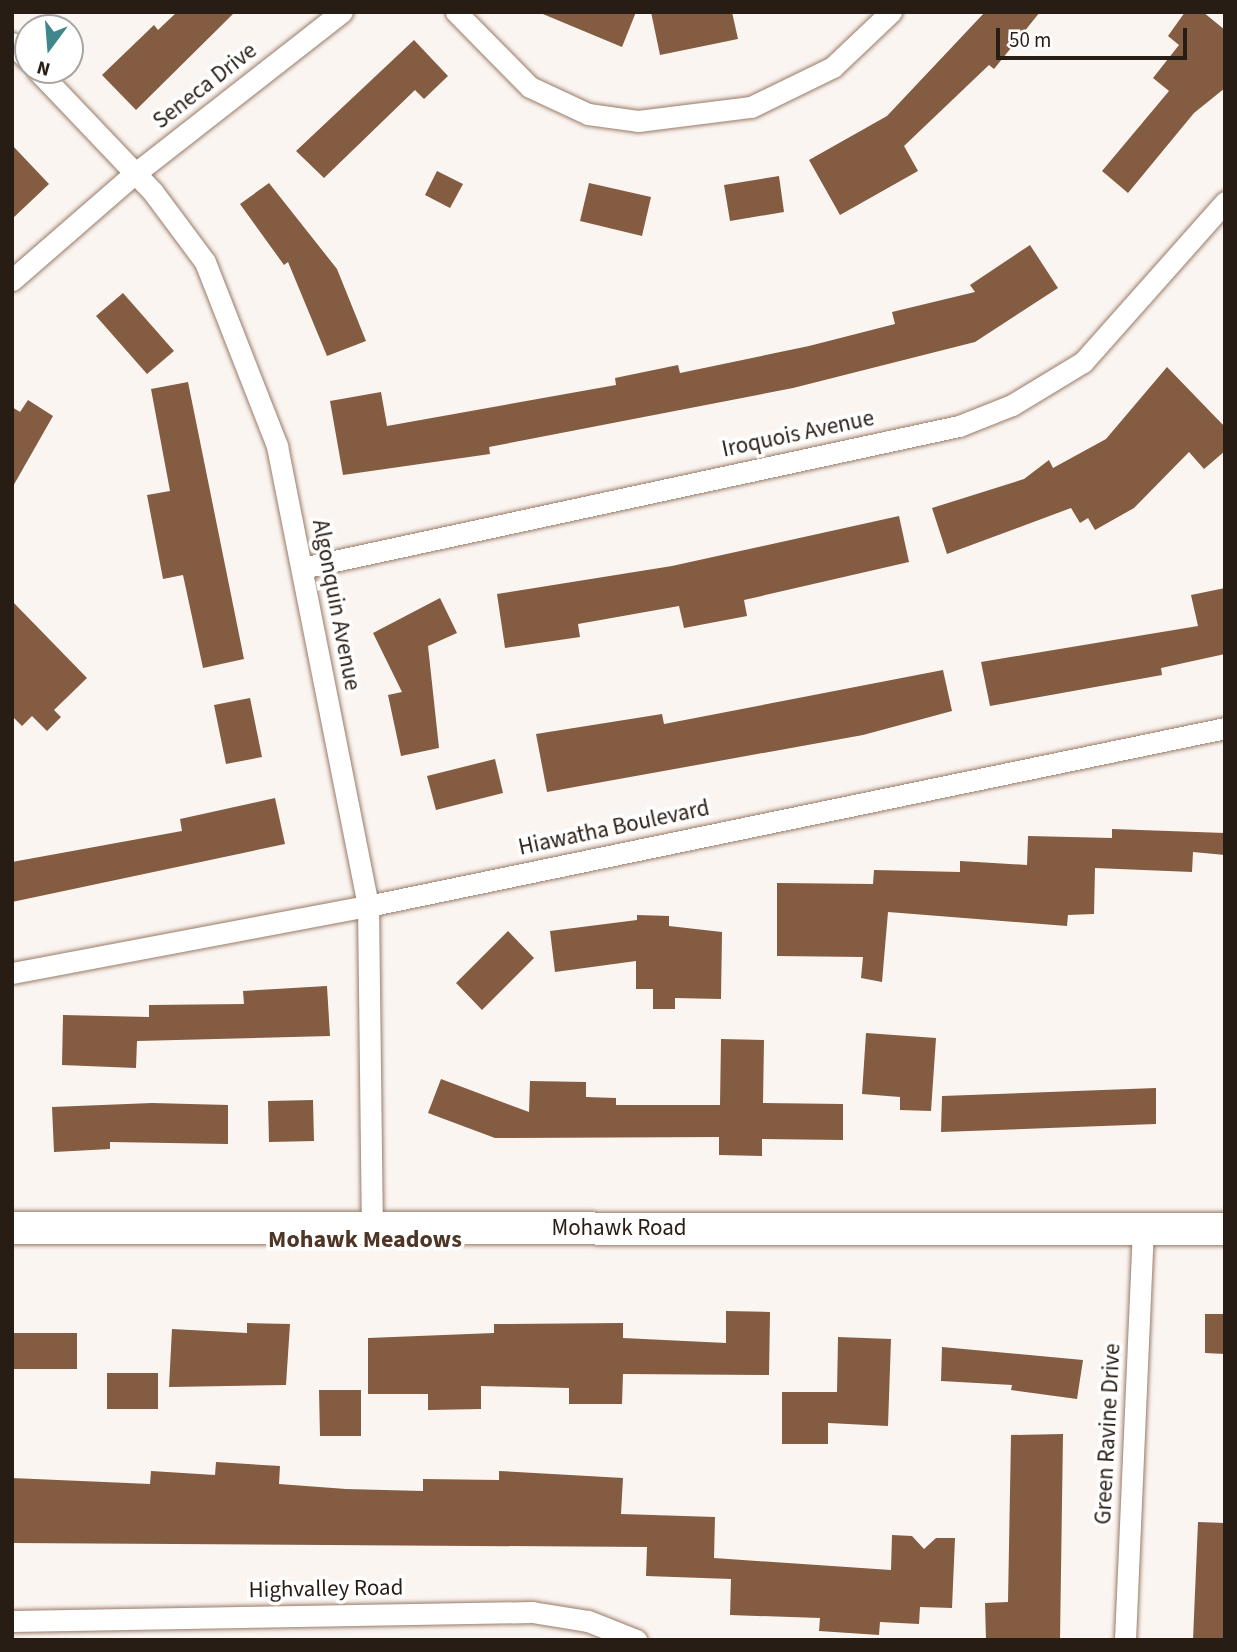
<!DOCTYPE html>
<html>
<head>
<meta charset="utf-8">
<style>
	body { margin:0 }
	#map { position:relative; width:1237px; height:1652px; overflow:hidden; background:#fbf5f1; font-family:"Source Sans 3",sans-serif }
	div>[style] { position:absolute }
	.building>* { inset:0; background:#845c41 }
	.roads { filter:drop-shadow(0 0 2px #987b68) drop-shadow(0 0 2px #987b68) }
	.street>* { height:21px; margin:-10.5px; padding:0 10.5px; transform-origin:10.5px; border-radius:10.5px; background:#fff }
	.secondary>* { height:32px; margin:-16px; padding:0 16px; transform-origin:16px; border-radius:16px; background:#fff }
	span { translate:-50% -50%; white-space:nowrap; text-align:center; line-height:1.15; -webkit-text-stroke:7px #fff; paint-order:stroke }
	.street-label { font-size:23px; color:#281d15 }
	.neighbourhood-label { font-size:24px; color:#4e3525; font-weight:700 }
	.frame { position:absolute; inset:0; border:14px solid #281d15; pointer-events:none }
	.north { position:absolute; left:14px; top:14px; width:70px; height:70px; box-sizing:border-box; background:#fff; border:2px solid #a9a5a1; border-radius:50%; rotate:196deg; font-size:19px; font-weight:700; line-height:28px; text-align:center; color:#281d15 }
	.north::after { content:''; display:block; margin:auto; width:24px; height:32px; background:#3f878a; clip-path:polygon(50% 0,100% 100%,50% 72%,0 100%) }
	.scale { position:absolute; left:996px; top:28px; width:191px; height:32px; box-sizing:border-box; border:4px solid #281d15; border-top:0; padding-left:9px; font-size:21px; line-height:24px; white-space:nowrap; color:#281d15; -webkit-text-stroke:5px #fff; paint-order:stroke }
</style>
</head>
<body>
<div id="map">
	<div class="building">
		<div style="clip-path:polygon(177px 12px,235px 12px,136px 110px,102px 75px,154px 25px,158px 30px)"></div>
		<div style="clip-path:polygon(538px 12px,636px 12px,622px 47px)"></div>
		<div style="clip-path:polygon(651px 12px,732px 12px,738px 39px,660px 55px)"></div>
		<div style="clip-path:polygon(985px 12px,1040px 12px,994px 69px,989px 65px,904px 146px,918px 171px,840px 215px,809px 160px,887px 116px)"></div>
		<div style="clip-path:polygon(1185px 12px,1203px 12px,1225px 30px,1225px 88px,1194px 113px,1128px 193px,1102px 171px,1169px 91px,1153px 78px,1179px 45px,1168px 36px)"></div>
		<div style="clip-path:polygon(414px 40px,448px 76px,424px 99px,415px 90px,324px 178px,296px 151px)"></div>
		<div style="clip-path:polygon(12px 145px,49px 184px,12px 219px)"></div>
		<div style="clip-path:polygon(437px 171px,463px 184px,450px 208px,425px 195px)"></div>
		<div style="clip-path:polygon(779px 176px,784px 212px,730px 221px,724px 185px)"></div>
		<div style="clip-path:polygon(269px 183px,337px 269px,366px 341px,327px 356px,288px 262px,284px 265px,240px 204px)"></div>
		<div style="clip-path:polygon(589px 183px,651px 197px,642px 236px,580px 221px)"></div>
		<div style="clip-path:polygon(1030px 245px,1058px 288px,975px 342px,793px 388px,489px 447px,490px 454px,343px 475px,330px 401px,381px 392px,387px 426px,616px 385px,615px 378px,678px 365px,680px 373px,809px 346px,895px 324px,892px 312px,975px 292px,970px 285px)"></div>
		<div style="clip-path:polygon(123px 293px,174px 351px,147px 374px,96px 316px)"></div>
		<div style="clip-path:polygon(1167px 367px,1225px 427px,1225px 451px,1204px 469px,1189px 452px,1134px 508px,1095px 530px,1088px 518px,1080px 523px,1071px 508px,947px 554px,932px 508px,1024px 479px,1049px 460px,1053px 468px,1106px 439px)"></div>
		<div style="clip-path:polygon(188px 382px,244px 659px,203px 668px,183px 575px,163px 579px,147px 495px,170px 491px,151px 389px)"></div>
		<div style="clip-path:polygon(28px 400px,53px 416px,12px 488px,12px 407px,20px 412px)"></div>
		<div style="clip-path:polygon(899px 516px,909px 562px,744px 600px,747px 616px,684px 628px,679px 606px,578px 624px,580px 637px,505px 648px,497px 594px,672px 566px)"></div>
		<div style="clip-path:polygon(1225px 588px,1225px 654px,1161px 668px,1162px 675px,990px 706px,981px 662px,1198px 626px,1191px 595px)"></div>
		<div style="clip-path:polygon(440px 598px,457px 633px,428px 646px,439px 748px,401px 756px,388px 695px,402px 692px,373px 633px)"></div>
		<div style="clip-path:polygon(12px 601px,87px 678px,54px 710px,61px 717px,47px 731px,32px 716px,22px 726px,12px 716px)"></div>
		<div style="clip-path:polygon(943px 670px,952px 711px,863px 735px,547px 792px,536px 734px,662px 714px,664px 724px)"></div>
		<div style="clip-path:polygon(250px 698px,262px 757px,226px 764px,214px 705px)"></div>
		<div style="clip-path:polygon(495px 759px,503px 793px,436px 810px,427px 776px)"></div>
		<div style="clip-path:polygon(275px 798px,285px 844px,12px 902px,12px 862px,182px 831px,180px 819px)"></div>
		<div style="clip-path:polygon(1112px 829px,1225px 833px,1225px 855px,1193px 852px,1192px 872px,1095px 868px,1094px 914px,1068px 915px,1067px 926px,888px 912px,882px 982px,861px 978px,863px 957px,777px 956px,777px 883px,873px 884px,874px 870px,960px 872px,960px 861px,1027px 865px,1028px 836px,1112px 838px)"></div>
		<div style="clip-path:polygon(637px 915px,669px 916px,669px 926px,722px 932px,721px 999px,675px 998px,675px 1009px,653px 1009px,653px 989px,636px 989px,636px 961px,555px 972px,550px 931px,637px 920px)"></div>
		<div style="clip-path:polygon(508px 931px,534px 958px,482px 1010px,456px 983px)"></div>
		<div style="clip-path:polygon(327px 986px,330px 1036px,137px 1041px,136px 1068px,62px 1065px,63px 1015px,149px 1017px,149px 1005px,244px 1004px,243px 991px)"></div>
		<div style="clip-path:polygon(866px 1033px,936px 1038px,931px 1111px,900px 1110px,900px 1097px,862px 1094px)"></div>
		<div style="clip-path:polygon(721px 1039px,764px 1040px,763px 1103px,843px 1104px,843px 1140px,762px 1139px,762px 1156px,719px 1155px,719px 1137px,495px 1138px,428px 1113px,441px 1079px,529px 1112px,530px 1081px,586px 1082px,586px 1097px,616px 1098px,616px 1105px,720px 1105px)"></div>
		<div style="clip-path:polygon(1156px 1088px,1156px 1124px,941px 1132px,942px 1096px)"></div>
		<div style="clip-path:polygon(313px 1100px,314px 1141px,269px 1142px,268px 1101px)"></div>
		<div style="clip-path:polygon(152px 1103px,228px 1105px,228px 1144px,110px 1142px,110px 1149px,54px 1152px,52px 1107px)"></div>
		<div style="clip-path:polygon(726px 1311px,770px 1312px,769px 1375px,623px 1374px,622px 1404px,569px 1404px,569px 1388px,481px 1386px,481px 1409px,428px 1410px,428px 1394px,368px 1394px,368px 1338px,494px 1333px,494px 1324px,623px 1323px,623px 1338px,726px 1343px)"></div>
		<div style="clip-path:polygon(1205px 1314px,1225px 1314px,1225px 1354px,1205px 1353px)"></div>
		<div style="clip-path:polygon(247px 1323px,290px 1324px,286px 1385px,169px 1387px,172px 1329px,247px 1333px)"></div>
		<div style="clip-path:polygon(12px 1333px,77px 1333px,77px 1369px,12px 1369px)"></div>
		<div style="clip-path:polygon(838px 1337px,891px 1339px,888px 1426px,828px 1423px,828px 1444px,782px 1444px,782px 1392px,837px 1392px)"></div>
		<div style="clip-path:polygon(942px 1347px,1083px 1360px,1077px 1399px,1011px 1390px,1012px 1385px,941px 1381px)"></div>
		<div style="clip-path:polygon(107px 1373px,158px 1373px,158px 1409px,107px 1409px)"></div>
		<div style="clip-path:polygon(319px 1390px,361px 1390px,361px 1436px,320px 1436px)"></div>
		<div style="clip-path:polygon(1063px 1434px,1060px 1640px,986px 1640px,985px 1603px,1008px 1602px,1011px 1435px)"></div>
		<div style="clip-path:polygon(216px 1462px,280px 1466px,279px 1484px,346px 1489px,423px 1491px,423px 1479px,499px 1480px,499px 1471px,623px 1478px,621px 1514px,715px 1517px,714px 1558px,891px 1570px,892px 1535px,912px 1536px,924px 1549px,936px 1538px,955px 1538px,952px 1608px,920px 1607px,919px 1624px,880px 1622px,879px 1635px,819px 1631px,820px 1618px,730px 1615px,731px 1579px,646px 1576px,647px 1547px,12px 1543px,12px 1478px,150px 1484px,151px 1471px,215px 1475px)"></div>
		<div style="clip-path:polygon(1198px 1522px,1225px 1523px,1225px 1640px,1193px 1640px)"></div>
	</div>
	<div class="roads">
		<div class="street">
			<div style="left:456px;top:12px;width:105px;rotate:45.4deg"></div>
			<div style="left:530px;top:87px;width:64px;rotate:25deg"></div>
			<div style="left:588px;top:114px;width:50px;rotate:8deg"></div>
			<div style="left:638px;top:121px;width:114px;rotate:-7.1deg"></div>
			<div style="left:751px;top:107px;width:91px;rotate:-26deg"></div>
			<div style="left:833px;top:67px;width:80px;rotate:-43.5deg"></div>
			<div style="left:12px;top:43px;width:23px;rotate:47deg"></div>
			<div style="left:37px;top:70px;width:168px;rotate:46.4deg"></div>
			<div style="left:153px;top:192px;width:87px;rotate:53.4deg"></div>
			<div style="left:205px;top:262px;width:198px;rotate:68.6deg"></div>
			<div style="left:277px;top:446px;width:469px;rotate:78.8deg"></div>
			<div style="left:368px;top:906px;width:320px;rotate:89.3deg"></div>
			<div style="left:12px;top:280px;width:160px;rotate:-41deg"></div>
			<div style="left:133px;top:175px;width:265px;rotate:-38deg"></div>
			<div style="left:302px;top:568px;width:672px;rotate:-12.2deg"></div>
			<div style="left:959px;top:426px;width:57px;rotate:-21.6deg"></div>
			<div style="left:1012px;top:405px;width:83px;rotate:-31.2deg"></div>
			<div style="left:1083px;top:362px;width:214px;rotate:-48.4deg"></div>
			<div style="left:12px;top:973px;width:362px;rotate:-10.7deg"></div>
			<div style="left:368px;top:906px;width:875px;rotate:-11.73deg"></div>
			<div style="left:12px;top:1621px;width:520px;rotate:-0.99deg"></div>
			<div style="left:532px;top:1612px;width:57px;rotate:9.1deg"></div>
			<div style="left:588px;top:1621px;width:52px;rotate:21.6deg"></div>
			<div style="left:1125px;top:1640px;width:409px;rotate:-87.5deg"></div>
		</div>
		<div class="secondary">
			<div style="left:12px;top:1228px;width:1213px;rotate:0.05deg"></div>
		</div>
	</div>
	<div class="street-label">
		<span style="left:205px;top:86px;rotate:-38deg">Seneca Drive</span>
		<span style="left:798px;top:434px;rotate:-12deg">Iroquois Avenue</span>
		<span style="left:336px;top:605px;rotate:79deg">Algonquin Avenue</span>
		<span style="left:614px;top:828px;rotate:-12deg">Hiawatha Boulevard</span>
		<span style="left:619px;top:1228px">Mohawk Road</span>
		<span style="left:1108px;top:1434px;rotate:-87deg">Green Ravine Drive</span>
		<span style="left:326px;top:1589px;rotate:-1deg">Highvalley Road</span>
	</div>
	<div class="neighbourhood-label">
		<span style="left:365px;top:1240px">Mohawk Meadows</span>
	</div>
	<div class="frame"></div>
	<div class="north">N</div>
	<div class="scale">50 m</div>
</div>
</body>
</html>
